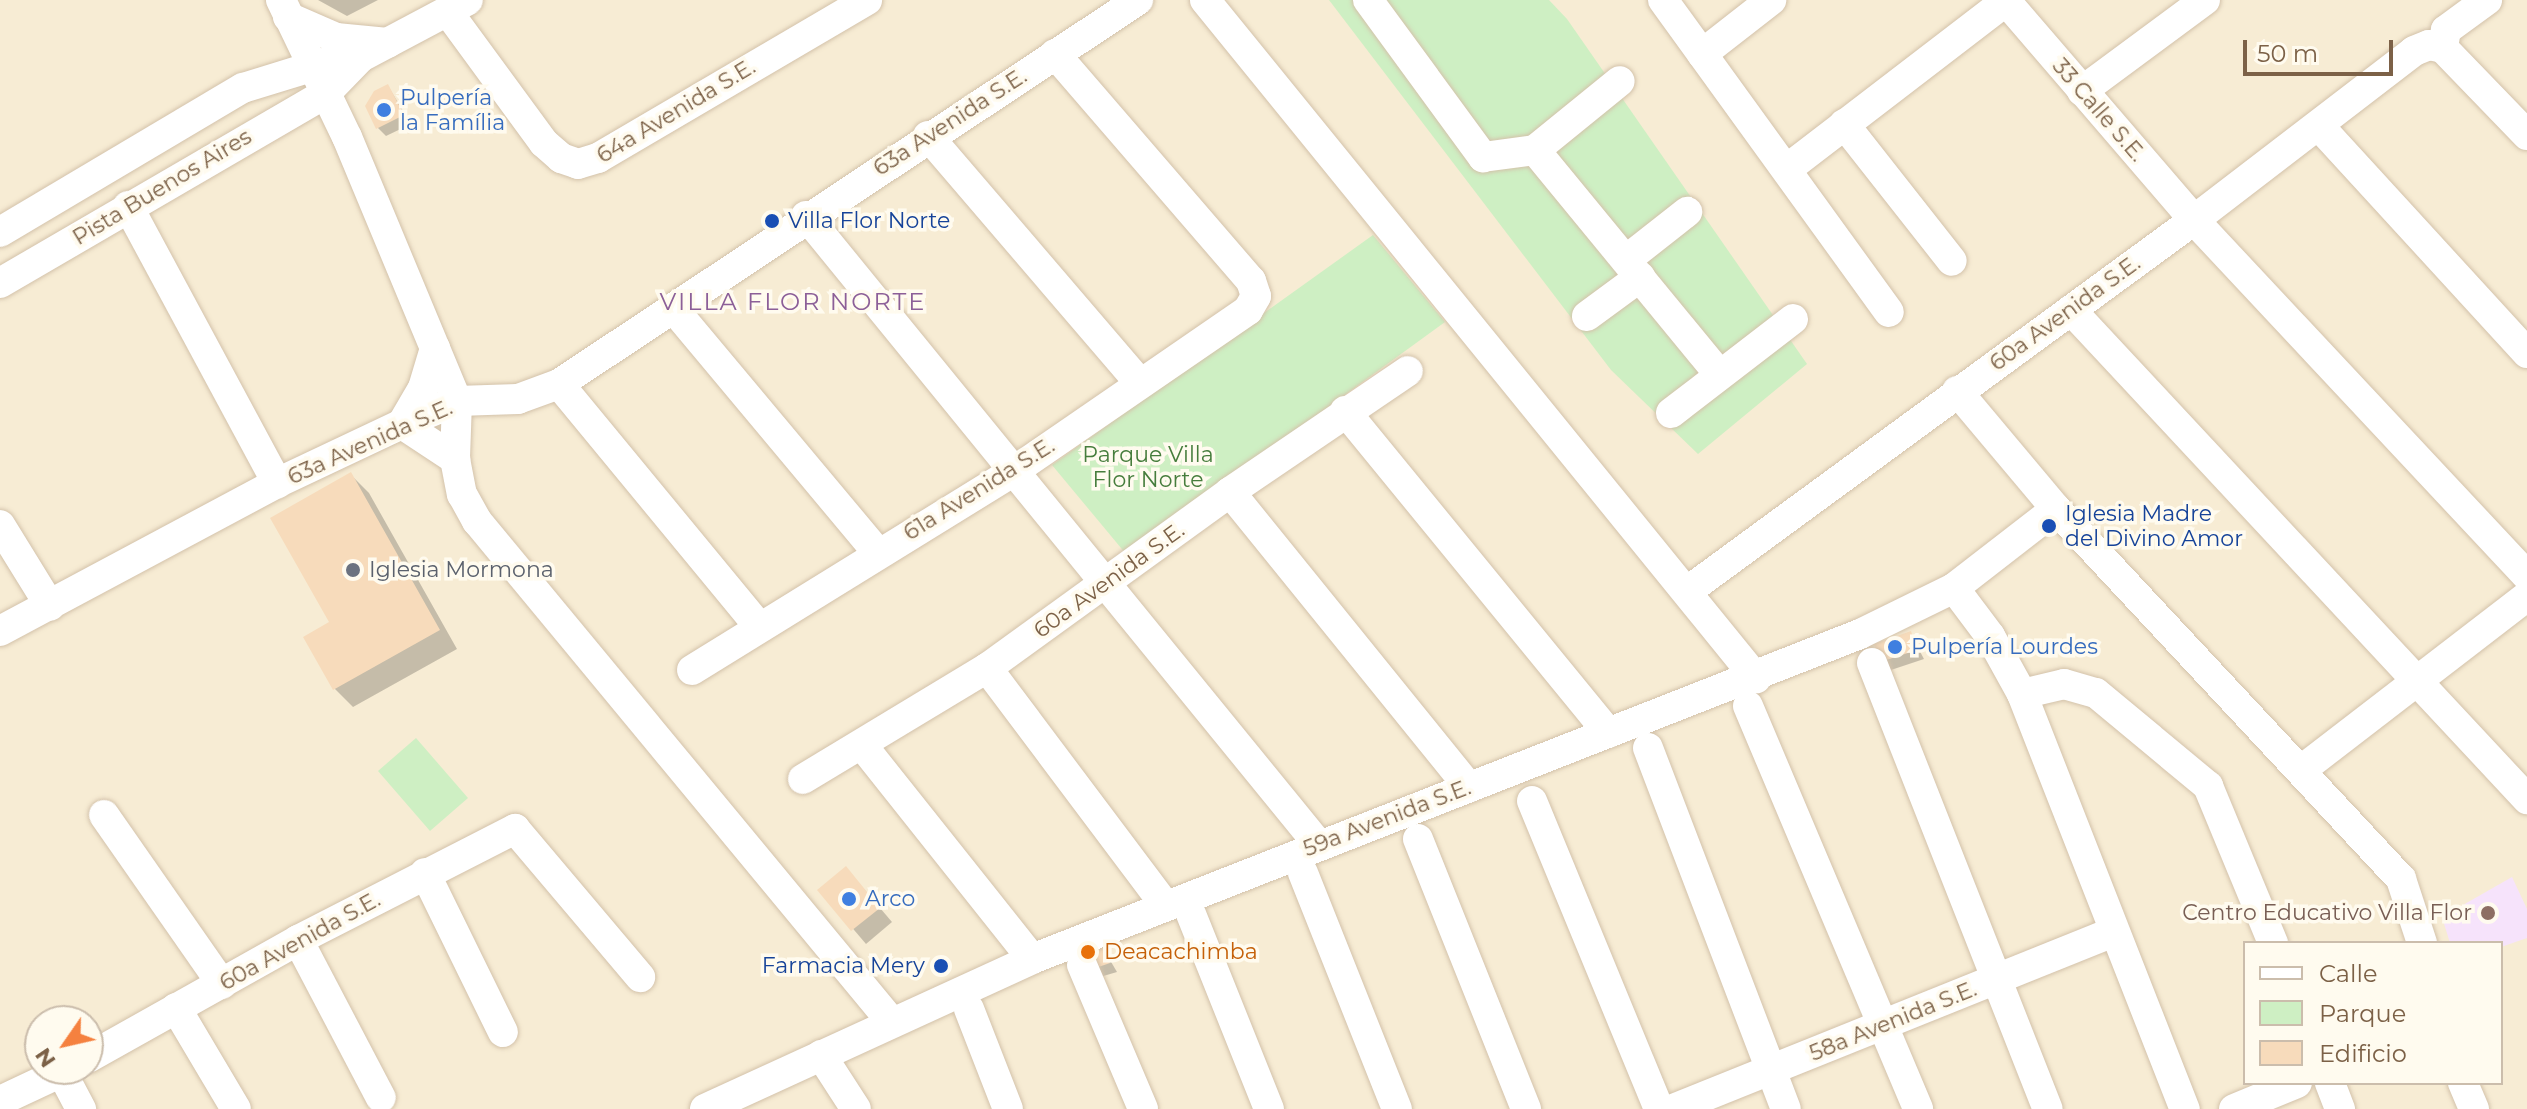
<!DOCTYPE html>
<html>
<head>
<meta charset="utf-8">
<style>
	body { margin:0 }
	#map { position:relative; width:2527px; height:1109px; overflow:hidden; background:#fff9e7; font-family:Montserrat,sans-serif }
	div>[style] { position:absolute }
	.residential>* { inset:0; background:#f7ecd4 }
	.education>* { inset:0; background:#f6e3fb }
	.green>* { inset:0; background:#ceefc3 }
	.shadow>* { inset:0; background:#0003 }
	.building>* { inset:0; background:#f7dbbb }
	.roads { filter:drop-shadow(0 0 2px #d3c2aa) drop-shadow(0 0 2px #d3c2aa) }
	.minor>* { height:30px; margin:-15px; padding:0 15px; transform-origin:15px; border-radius:15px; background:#fff }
	.dots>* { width:22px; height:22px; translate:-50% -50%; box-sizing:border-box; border:4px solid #fffbef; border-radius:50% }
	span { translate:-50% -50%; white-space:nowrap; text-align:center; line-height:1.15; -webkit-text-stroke:7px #fffbef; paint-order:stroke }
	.shop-label { font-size:22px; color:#366cbe }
	.left { translate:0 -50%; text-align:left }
	.street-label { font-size:22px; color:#7c6147 }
	.transit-label { font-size:22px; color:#164399 }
	.right { translate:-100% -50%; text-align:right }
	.park-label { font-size:22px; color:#467d3c }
	.worship-label { font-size:22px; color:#5b616d }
	.education-label { font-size:22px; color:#785e54 }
	.food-label { font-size:22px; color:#c56008 }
	.neighbourhood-label { font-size:24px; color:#8c5f98; letter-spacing:2px }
	.legend { position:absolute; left:2243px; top:941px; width:260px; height:144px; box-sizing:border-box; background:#fffbef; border:2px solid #cbbdac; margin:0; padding:10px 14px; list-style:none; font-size:24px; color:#7c6147 }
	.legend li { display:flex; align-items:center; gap:16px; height:40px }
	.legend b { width:40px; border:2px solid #cbbdac }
	.north { position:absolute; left:24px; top:1005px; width:80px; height:80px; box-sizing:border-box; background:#fffbef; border:2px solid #cbbdac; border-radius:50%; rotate:236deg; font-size:22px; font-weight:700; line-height:32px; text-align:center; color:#7c6147 }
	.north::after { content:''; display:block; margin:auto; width:28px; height:36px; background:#f5813f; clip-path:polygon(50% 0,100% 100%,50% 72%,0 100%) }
	.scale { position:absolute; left:2243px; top:40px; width:150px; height:36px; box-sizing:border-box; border:4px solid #7c6147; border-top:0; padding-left:10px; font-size:24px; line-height:28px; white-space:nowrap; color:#7c6147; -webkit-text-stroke:6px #fffbef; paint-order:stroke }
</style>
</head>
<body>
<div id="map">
	<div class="residential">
		<div style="clip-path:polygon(evenodd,0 0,2527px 0,2527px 1109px,0 1109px,0 0,2245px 943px,2501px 943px,2501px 1083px,2245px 1083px,2245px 943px,0 0,40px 1021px,88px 1021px,88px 1069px,40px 1069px,40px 1021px)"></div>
	</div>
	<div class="education">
		<div style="clip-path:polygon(2512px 877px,2527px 909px,2527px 938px,2501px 947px,2450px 943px,2442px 917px)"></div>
	</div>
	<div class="green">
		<div style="clip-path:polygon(1329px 0,1549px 0,1567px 19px,1807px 364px,1698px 454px,1611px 370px)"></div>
		<div style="clip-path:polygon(1373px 235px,1445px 322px,1126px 554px,1052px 465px)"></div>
		<div style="clip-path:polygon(416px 738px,468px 798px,430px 831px,378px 771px)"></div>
	</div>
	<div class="shadow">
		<div style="clip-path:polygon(318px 0,378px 0,347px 16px)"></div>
		<div style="clip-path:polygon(388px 86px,411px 124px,386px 136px,377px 127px)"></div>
		<div style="clip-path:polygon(351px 475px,369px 493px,457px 649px,353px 707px,335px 689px,306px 638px,331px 623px)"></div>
		<div style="clip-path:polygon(1910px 633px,1924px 659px,1891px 670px,1882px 661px)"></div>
		<div style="clip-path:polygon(846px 868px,892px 922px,866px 944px,820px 890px)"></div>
		<div style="clip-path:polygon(1100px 943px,1117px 972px,1100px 977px,1091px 969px)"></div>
	</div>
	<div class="building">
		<div style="clip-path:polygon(388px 84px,404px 115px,376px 129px,365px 106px,374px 91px)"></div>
		<div style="clip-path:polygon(351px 472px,440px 630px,333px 690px,303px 637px,329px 622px,270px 518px)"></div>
		<div style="clip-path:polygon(1911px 631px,1917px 650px,1880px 662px,1874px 644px)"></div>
		<div style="clip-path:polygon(846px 866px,880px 908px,851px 931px,817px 890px)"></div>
		<div style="clip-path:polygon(1101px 941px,1110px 963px,1090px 970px,1081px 948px)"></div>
	</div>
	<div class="roads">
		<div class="minor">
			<div style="left:281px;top:0;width:152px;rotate:64.3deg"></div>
			<div style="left:347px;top:137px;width:286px;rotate:67.4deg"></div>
			<div style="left:457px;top:401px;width:58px;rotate:92deg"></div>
			<div style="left:455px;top:459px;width:36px;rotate:79deg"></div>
			<div style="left:462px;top:494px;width:31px;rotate:61deg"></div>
			<div style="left:477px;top:521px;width:648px;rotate:50.39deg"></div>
			<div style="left:1205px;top:0;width:874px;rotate:50.9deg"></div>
			<div style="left:1368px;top:0;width:195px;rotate:53.8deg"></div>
			<div style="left:1483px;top:157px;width:52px;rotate:-7.7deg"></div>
			<div style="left:1535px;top:150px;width:109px;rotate:-39.1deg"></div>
			<div style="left:1663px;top:0;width:385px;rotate:54.1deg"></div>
			<div style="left:2005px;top:0;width:290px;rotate:49.3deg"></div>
			<div style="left:2194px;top:220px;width:487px;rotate:46.9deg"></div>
			<div style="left:448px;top:12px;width:162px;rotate:53.8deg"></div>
			<div style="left:544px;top:143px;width:23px;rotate:41deg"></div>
			<div style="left:561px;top:158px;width:18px;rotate:19deg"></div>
			<div style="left:578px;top:164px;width:21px;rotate:-17deg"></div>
			<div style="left:598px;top:158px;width:312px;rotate:-30.4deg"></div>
			<div style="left:288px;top:17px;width:52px;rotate:23.6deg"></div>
			<div style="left:336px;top:38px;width:52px;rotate:5.5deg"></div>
			<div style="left:2443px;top:48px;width:18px;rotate:-81deg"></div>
			<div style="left:2446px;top:30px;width:51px;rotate:-36.2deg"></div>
			<div style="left:1702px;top:54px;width:88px;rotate:-38deg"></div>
			<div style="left:2082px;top:91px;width:153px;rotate:-36.5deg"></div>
			<div style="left:1844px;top:124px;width:174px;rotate:51.8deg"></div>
			<div style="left:2319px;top:126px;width:308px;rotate:47.5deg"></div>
			<div style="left:928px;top:136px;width:324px;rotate:49.4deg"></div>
			<div style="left:1535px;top:150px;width:290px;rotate:50.6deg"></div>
			<div style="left:1787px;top:169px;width:276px;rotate:-37.5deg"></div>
			<div style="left:128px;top:206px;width:315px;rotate:61.7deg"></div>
			<div style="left:806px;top:216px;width:810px;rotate:50.81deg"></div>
			<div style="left:0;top:232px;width:282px;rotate:-30.7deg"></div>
			<div style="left:243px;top:88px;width:92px;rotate:-17.1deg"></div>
			<div style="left:1626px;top:260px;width:78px;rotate:-38.2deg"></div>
			<div style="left:0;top:283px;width:377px;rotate:-30.2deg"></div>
			<div style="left:326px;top:93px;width:50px;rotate:-45.8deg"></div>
			<div style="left:361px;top:57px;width:121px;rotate:-28deg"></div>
			<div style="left:673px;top:308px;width:318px;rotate:50.1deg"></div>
			<div style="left:2071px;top:310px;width:669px;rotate:47deg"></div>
			<div style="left:1587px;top:316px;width:66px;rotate:-36.3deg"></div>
			<div style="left:435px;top:348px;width:42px;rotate:106.7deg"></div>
			<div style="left:423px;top:388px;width:42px;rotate:120.3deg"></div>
			<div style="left:402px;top:424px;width:64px;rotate:33.4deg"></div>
			<div style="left:559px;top:384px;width:315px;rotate:50.5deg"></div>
			<div style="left:1957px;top:391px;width:154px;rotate:50deg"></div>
			<div style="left:2056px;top:509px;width:506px;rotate:47deg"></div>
			<div style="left:2401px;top:879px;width:67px;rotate:71.8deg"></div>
			<div style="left:1345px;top:411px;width:416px;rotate:50.7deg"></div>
			<div style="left:1671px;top:413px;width:154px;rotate:-37.6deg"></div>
			<div style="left:1230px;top:492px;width:380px;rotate:51deg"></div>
			<div style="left:0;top:525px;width:95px;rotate:58.3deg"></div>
			<div style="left:1954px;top:588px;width:60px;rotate:53.1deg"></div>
			<div style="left:1990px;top:636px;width:66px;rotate:61.1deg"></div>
			<div style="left:2022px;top:694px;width:446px;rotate:68.6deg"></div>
			<div style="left:1689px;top:590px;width:626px;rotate:-36.23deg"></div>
			<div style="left:2194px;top:220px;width:277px;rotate:-37.5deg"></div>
			<div style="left:2414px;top:51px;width:16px;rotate:-22deg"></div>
			<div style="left:2429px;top:45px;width:14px;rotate:12deg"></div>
			<div style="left:2443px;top:48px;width:121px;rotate:46deg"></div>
			<div style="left:0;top:631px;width:314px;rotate:-28.1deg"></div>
			<div style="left:277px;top:483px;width:138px;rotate:-25.3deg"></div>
			<div style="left:402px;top:424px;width:60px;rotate:-22.7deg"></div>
			<div style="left:457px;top:401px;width:61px;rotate:-1.9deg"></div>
			<div style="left:518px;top:399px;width:44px;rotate:-20.1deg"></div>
			<div style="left:559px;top:384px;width:695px;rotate:-33.55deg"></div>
			<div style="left:1872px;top:663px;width:479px;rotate:68.5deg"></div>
			<div style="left:987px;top:668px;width:296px;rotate:53.1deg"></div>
			<div style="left:692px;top:670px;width:382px;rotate:-31.7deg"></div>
			<div style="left:1017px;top:469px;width:280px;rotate:-34.5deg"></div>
			<div style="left:1248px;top:310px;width:16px;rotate:-60deg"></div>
			<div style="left:1256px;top:296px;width:16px;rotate:-108deg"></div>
			<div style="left:1251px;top:281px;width:300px;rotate:-130.8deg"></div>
			<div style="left:2022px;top:694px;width:43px;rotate:-13.4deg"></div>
			<div style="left:2064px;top:684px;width:33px;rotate:16deg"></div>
			<div style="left:2096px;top:693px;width:146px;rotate:39.7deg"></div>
			<div style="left:2208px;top:786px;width:170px;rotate:67.5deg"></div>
			<div style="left:1748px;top:706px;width:437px;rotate:67.1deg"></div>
			<div style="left:862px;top:745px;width:273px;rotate:51.5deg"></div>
			<div style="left:1648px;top:748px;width:386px;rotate:69.1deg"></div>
			<div style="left:2304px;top:768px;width:282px;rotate:-37.6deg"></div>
			<div style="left:803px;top:779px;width:215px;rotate:-31.1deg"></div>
			<div style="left:987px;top:668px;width:300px;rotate:-35.9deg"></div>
			<div style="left:1230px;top:492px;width:215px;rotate:-34.2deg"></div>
			<div style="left:1532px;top:801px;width:333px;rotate:67.6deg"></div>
			<div style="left:104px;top:815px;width:206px;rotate:55.1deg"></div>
			<div style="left:1418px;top:839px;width:291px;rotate:68.2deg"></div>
			<div style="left:425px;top:873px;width:177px;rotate:63.9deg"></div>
			<div style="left:1303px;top:873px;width:254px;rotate:68.3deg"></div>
			<div style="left:1191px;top:914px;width:210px;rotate:68.2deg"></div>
			<div style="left:298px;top:940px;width:178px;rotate:62.3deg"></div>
			<div style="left:1082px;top:965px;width:156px;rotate:67deg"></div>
			<div style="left:176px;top:1008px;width:117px;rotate:59.3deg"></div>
			<div style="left:969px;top:1009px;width:107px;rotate:68.7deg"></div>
			<div style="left:821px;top:1055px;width:64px;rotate:57.1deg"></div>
			<div style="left:88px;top:1058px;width:241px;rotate:-29.3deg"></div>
			<div style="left:298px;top:940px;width:244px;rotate:-27.1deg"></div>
			<div style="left:515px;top:829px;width:194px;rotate:49.8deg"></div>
			<div style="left:62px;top:1073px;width:41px;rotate:62.2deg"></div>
			<div style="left:2330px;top:1083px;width:28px;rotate:69deg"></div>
			<div style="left:2463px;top:1083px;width:28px;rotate:67deg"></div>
			<div style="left:0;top:1101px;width:75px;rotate:-25.2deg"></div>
			<div style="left:705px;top:1109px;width:360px;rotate:-24.6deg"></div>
			<div style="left:1032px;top:959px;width:889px;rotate:-21.43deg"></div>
			<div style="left:1860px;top:634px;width:105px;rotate:-26.1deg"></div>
			<div style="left:1954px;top:588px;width:129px;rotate:-37.8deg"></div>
			<div style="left:1673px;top:1109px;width:475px;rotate:-21.9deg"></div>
			<div style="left:2234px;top:1109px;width:68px;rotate:-22.4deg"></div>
		</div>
	</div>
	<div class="dots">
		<div style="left:384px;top:110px;background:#3f7fe0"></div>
		<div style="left:772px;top:221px;background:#1a4fb4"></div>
		<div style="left:2049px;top:526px;background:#1a4fb4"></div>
		<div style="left:353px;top:570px;background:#6b7280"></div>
		<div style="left:1895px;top:647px;background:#3f7fe0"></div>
		<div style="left:849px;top:899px;background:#3f7fe0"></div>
		<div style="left:2488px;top:913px;background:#8d6e63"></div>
		<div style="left:1088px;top:952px;background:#e8710a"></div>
		<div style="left:941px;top:966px;background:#1a4fb4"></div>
	</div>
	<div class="shop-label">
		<span class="left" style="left:400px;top:110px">Pulpería<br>la Família</span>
		<span class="left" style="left:1911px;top:647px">Pulpería Lourdes</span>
		<span class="left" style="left:865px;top:899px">Arco</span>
	</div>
	<div class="street-label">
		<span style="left:2099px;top:110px;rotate:49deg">33 Calle S.E.</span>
		<span style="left:676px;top:111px;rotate:-31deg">64a Avenida S.E.</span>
		<span style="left:950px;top:122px;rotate:-33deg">63a Avenida S.E.</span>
		<span style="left:162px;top:187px;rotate:-31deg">Pista Buenos Aires</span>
		<span style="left:2065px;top:313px;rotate:-36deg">60a Avenida S.E.</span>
		<span style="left:370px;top:442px;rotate:-24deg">63a Avenida S.E.</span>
		<span style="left:979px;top:489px;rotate:-32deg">61a Avenida S.E.</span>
		<span style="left:1109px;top:580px;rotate:-36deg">60a Avenida S.E.</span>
		<span style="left:1387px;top:818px;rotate:-21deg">59a Avenida S.E.</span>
		<span style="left:300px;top:941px;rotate:-29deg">60a Avenida S.E.</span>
		<span style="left:1893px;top:1021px;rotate:-22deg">58a Avenida S.E.</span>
	</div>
	<div class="transit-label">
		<span class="left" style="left:788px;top:221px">Villa Flor Norte</span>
		<span class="left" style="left:2065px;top:526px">Iglesia Madre<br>del Divino Amor</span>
		<span class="right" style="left:925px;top:966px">Farmacia Mery</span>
	</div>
	<div class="park-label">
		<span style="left:1148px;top:467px">Parque Villa<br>Flor Norte</span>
	</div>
	<div class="worship-label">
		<span class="left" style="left:369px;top:570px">Iglesia Mormona</span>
	</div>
	<div class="education-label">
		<span class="right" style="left:2472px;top:913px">Centro Educativo Villa Flor</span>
	</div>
	<div class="food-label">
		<span class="left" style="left:1104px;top:952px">Deacachimba</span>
	</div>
	<div class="neighbourhood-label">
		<span style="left:793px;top:302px">VILLA FLOR NORTE</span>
	</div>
	<ul class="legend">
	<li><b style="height:10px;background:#fff"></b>Calle</li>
	<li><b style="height:22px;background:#ceefc3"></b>Parque</li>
	<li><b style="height:22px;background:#f7dbbb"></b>Edificio</li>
	</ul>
	<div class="north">N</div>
	<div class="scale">50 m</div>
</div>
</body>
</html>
